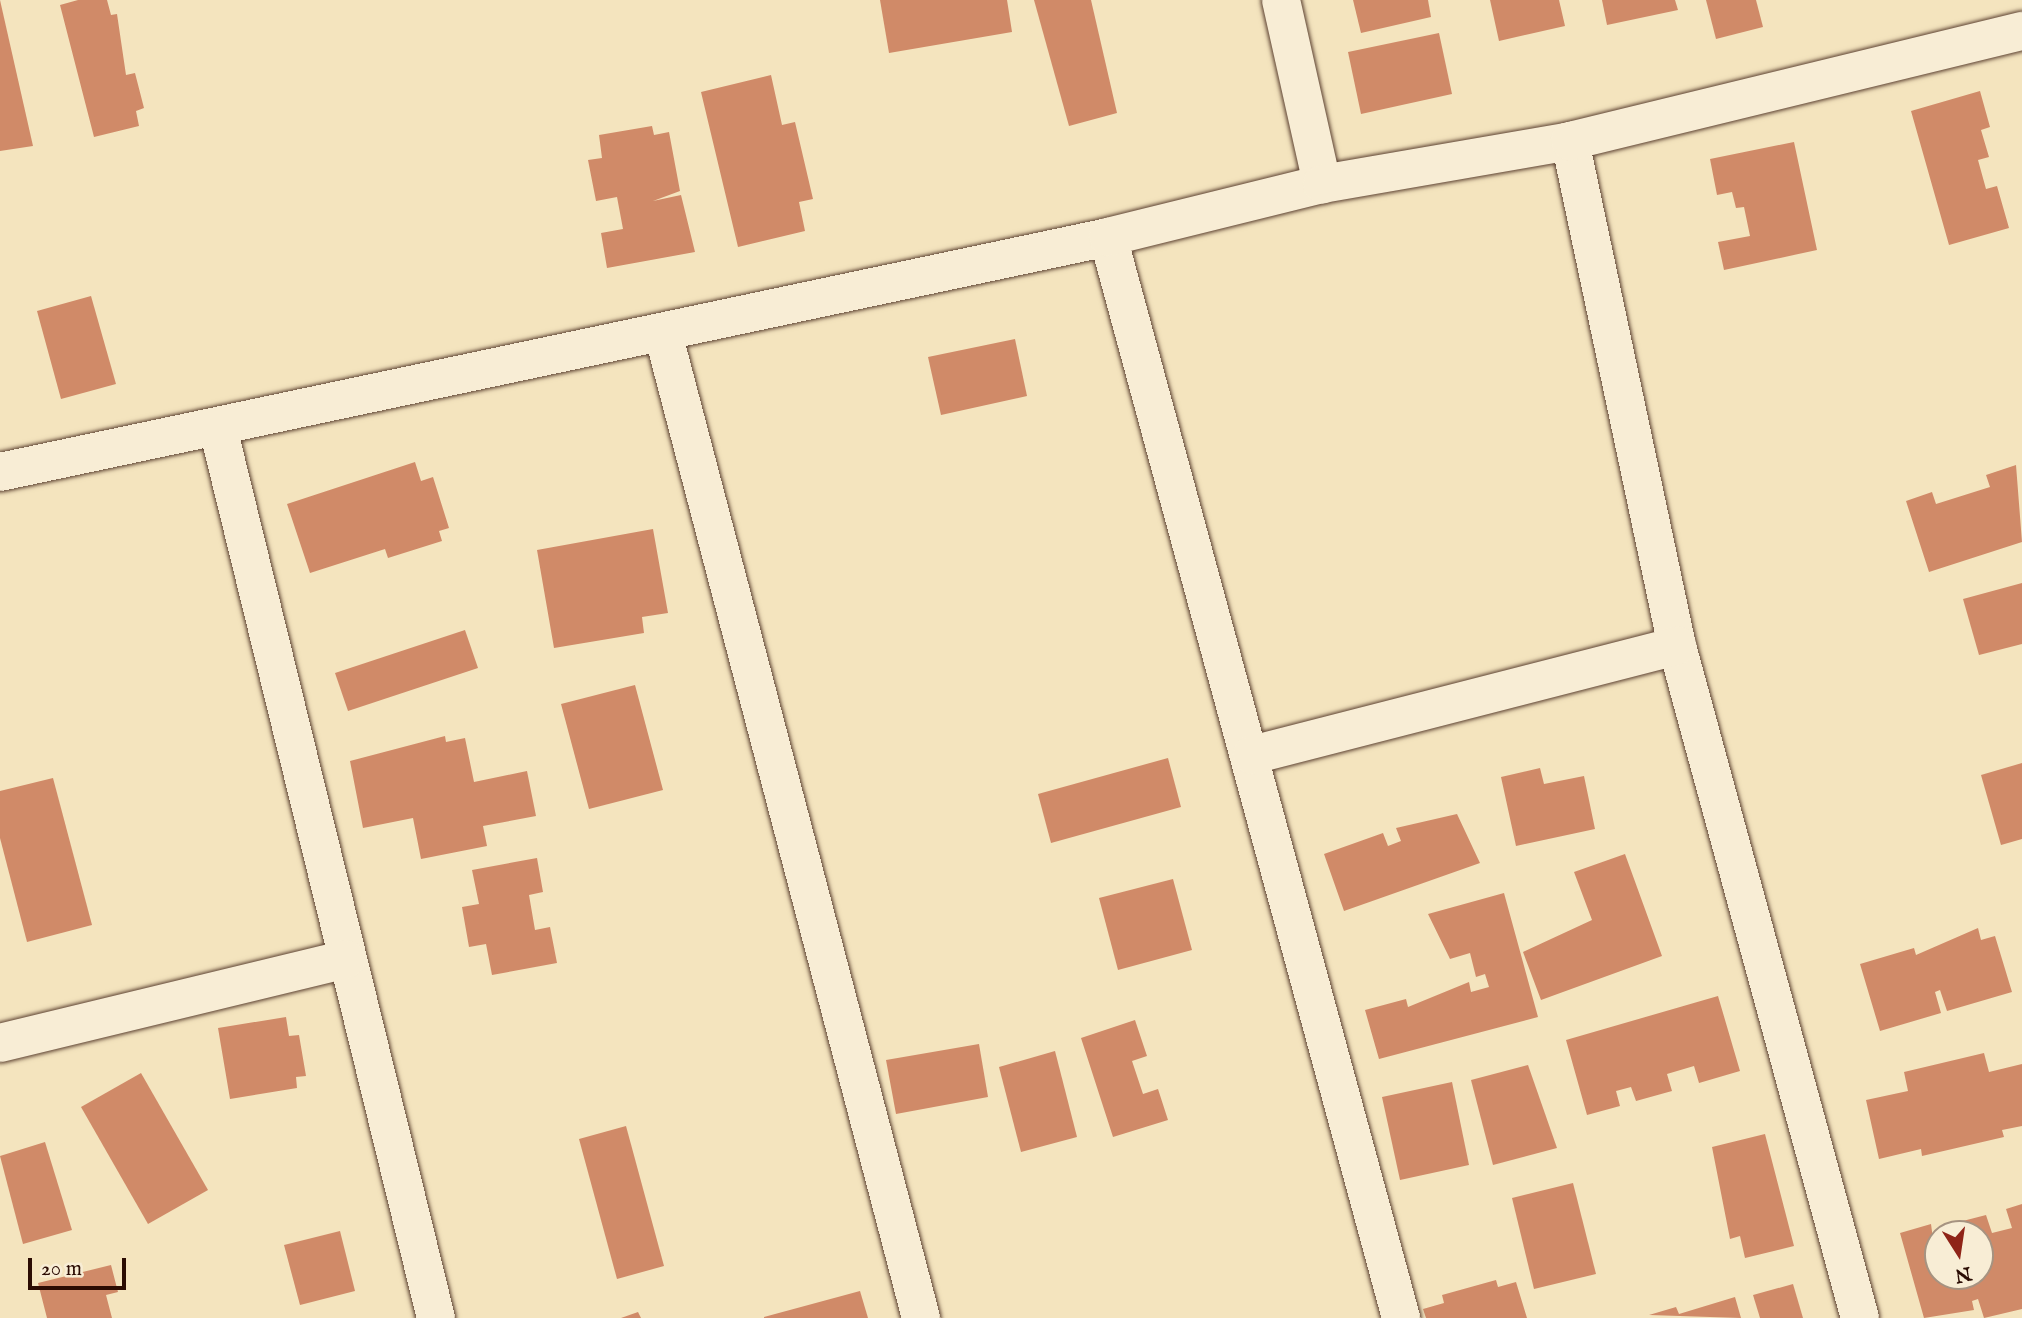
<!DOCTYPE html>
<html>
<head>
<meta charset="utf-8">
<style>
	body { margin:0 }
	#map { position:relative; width:2022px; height:1318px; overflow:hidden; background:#f4e4be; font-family:"IM FELL English",serif }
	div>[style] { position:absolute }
	.building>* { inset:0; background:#d08a68 }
	.roads { filter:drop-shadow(0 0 2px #5d4232) drop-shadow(0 0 2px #5d4232) }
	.minor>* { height:38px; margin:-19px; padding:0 19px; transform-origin:19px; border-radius:19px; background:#f8edd5 }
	span { translate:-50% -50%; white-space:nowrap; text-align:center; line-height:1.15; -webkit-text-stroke:6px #f8edd5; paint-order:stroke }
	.north { position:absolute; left:1924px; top:1220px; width:70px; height:70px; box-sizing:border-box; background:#f8edd5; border:2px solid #a69381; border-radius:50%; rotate:168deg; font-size:19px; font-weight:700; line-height:28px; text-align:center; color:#2b0c03 }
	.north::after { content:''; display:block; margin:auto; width:24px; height:32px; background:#8f2418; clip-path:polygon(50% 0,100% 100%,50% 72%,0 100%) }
	.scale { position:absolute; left:28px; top:1258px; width:98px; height:32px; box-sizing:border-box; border:4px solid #2b0c03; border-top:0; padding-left:9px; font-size:21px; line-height:24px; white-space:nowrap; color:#2b0c03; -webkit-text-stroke:5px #f8edd5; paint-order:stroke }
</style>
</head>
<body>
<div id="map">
	<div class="building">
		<div style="clip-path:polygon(0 0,33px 146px,0 151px)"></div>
		<div style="clip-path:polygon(78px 0,107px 0,111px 15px,117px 14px,126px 75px,135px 73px,144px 108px,136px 111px,139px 126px,94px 137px,60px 5px)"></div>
		<div style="clip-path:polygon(880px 0,1007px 0,1012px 32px,889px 53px)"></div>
		<div style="clip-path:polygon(1034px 0,1091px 0,1117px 113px,1069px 126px)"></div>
		<div style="clip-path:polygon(1353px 0,1428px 0,1431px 17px,1361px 33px)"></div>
		<div style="clip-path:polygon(1490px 0,1559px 0,1565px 26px,1499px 41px)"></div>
		<div style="clip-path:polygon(1602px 0,1675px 0,1678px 10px,1607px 25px)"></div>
		<div style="clip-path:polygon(1706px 0,1756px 0,1763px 27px,1716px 39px)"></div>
		<div style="clip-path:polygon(1439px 33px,1452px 94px,1361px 114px,1348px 52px)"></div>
		<div style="clip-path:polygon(771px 75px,782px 125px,795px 122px,813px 199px,799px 202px,805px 231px,738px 247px,701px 92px)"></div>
		<div style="clip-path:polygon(1980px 91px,1990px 127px,1981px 130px,1989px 157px,1978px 160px,1986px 189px,1997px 186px,2009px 228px,1949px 245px,1911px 111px)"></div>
		<div style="clip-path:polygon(652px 126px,654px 135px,669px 132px,680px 191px,653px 201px,681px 195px,695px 252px,607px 268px,601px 233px,623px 229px,617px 197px,596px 201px,588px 160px,602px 158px,599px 135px)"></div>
		<div style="clip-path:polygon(1794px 142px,1817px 250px,1724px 270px,1718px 242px,1750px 236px,1744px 207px,1736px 208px,1732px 192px,1717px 195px,1710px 159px)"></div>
		<div style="clip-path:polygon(91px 296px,116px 384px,61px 399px,37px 311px)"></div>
		<div style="clip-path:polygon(1015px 339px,1027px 396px,941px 415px,928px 357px)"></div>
		<div style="clip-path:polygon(415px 462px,421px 481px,433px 477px,449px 528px,439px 531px,442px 541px,388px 558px,385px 549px,310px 573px,287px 504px)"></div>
		<div style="clip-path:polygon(2016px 465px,2022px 542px,1929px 572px,1906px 501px,1932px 492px,1936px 504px,1990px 487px,1986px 475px)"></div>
		<div style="clip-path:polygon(653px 529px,668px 613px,642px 617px,644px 633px,554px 648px,537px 550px)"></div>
		<div style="clip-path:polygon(2022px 583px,2022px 644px,1979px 655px,1963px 599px)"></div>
		<div style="clip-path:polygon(465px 630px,478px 668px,348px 711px,335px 673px)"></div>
		<div style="clip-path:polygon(635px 685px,663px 790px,589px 809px,561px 704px)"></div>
		<div style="clip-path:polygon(445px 736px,446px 742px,465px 738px,474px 782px,527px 771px,536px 816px,483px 826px,487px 846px,421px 859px,413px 818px,363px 828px,350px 761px)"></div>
		<div style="clip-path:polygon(1168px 758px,1181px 807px,1051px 843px,1038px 794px)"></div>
		<div style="clip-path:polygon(2022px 763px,2022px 839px,2001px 845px,1981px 775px)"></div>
		<div style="clip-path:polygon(1540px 768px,1544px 784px,1584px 776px,1595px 829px,1516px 846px,1501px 777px)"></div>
		<div style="clip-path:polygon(53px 778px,92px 925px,27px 942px,0 838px,0 791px)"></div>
		<div style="clip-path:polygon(1457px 814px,1480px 863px,1344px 911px,1324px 854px,1383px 833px,1388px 846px,1401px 841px,1396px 828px)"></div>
		<div style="clip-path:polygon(1625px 854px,1662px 956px,1541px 1000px,1523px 952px,1592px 920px,1574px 872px)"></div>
		<div style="clip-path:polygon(537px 858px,543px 892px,529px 895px,535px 930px,550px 927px,557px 963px,492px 975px,486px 944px,469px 947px,462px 907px,479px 904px,472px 870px)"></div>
		<div style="clip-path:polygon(1173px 879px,1192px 950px,1118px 970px,1099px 898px)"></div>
		<div style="clip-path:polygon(1504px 893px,1538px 1017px,1379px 1059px,1365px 1010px,1406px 999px,1408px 1007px,1469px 982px,1471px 992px,1489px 987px,1485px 974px,1476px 977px,1470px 953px,1450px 959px,1428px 914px)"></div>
		<div style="clip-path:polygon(1978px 928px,1981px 940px,1995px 936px,2012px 992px,1947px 1011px,1940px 990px,1935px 992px,1941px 1013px,1880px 1031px,1860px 964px,1914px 948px,1916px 955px)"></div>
		<div style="clip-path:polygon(1718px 996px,1740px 1071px,1699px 1083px,1694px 1066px,1667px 1074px,1672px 1091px,1636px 1101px,1631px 1087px,1616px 1091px,1620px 1106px,1587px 1115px,1566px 1040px)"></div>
		<div style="clip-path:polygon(286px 1017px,289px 1036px,299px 1035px,306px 1076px,296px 1077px,297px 1088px,230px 1099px,218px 1028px)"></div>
		<div style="clip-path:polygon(1135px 1020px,1147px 1056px,1132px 1061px,1143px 1094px,1158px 1089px,1168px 1120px,1113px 1137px,1081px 1038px)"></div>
		<div style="clip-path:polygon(979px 1044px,988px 1097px,896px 1114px,886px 1060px)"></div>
		<div style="clip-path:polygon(1055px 1051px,1077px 1137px,1021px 1152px,999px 1067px)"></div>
		<div style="clip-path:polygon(1984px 1053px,1989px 1072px,2022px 1064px,2022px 1126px,2002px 1130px,2004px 1137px,1922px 1156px,1921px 1149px,1879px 1159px,1866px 1100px,1908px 1091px,1904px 1072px)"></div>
		<div style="clip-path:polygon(1528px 1065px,1557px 1148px,1493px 1165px,1471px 1080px)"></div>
		<div style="clip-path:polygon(141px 1073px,208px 1190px,148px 1224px,81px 1107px)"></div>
		<div style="clip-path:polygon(1452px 1082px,1469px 1165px,1400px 1180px,1382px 1097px)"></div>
		<div style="clip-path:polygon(626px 1126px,664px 1266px,617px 1279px,579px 1139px)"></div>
		<div style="clip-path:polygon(1765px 1134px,1794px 1246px,1745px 1258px,1740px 1236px,1730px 1239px,1712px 1147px)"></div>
		<div style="clip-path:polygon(45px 1142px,72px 1230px,23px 1244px,0 1156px)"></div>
		<div style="clip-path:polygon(1573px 1183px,1596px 1274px,1534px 1289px,1512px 1198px)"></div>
		<div style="clip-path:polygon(2022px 1204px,2022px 1309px,1984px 1318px,1978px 1299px,1972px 1301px,1974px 1310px,1924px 1318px,1900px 1233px,1931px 1224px,1938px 1276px,1980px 1276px,1980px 1234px,1959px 1234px,1955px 1223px,1986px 1215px,1992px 1233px,2012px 1228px,2006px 1209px)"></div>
		<div style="clip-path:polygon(340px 1231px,355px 1291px,300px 1305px,284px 1245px)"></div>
		<div style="clip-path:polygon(111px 1265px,118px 1292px,106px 1295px,112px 1318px,47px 1318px,38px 1283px)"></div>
		<div style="clip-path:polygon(1496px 1280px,1498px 1287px,1516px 1282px,1527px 1318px,1426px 1318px,1423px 1309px,1444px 1303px,1442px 1295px)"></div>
		<div style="clip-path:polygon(1793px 1284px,1803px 1318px,1760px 1318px,1753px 1295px)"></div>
		<div style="clip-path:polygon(860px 1291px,868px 1318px,764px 1318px,764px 1317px)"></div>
		<div style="clip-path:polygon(1735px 1297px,1741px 1318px,1649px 1315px,1676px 1307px,1679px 1314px)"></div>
		<div style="clip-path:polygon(638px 1312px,641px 1318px,621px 1318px)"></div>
	</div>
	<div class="roads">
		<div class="minor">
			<div style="left:1281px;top:0;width:189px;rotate:77.4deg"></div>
			<div style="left:1570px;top:141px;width:516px;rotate:78.04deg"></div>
			<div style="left:1677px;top:646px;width:696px;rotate:74.77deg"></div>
			<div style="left:1108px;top:237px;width:1120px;rotate:74.83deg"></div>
			<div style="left:663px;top:333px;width:1018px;rotate:75.32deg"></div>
			<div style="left:218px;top:428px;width:916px;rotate:76.24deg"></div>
			<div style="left:0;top:472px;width:1133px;rotate:-11.97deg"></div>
			<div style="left:1108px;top:237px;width:220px;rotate:-13.9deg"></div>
			<div style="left:1322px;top:184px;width:252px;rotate:-9.8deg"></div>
			<div style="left:1570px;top:141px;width:465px;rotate:-13.7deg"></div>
			<div style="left:1252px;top:755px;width:439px;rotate:-14.4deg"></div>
			<div style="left:0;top:1043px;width:356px;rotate:-13.6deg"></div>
		</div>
	</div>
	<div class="north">N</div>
	<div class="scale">20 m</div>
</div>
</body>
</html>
